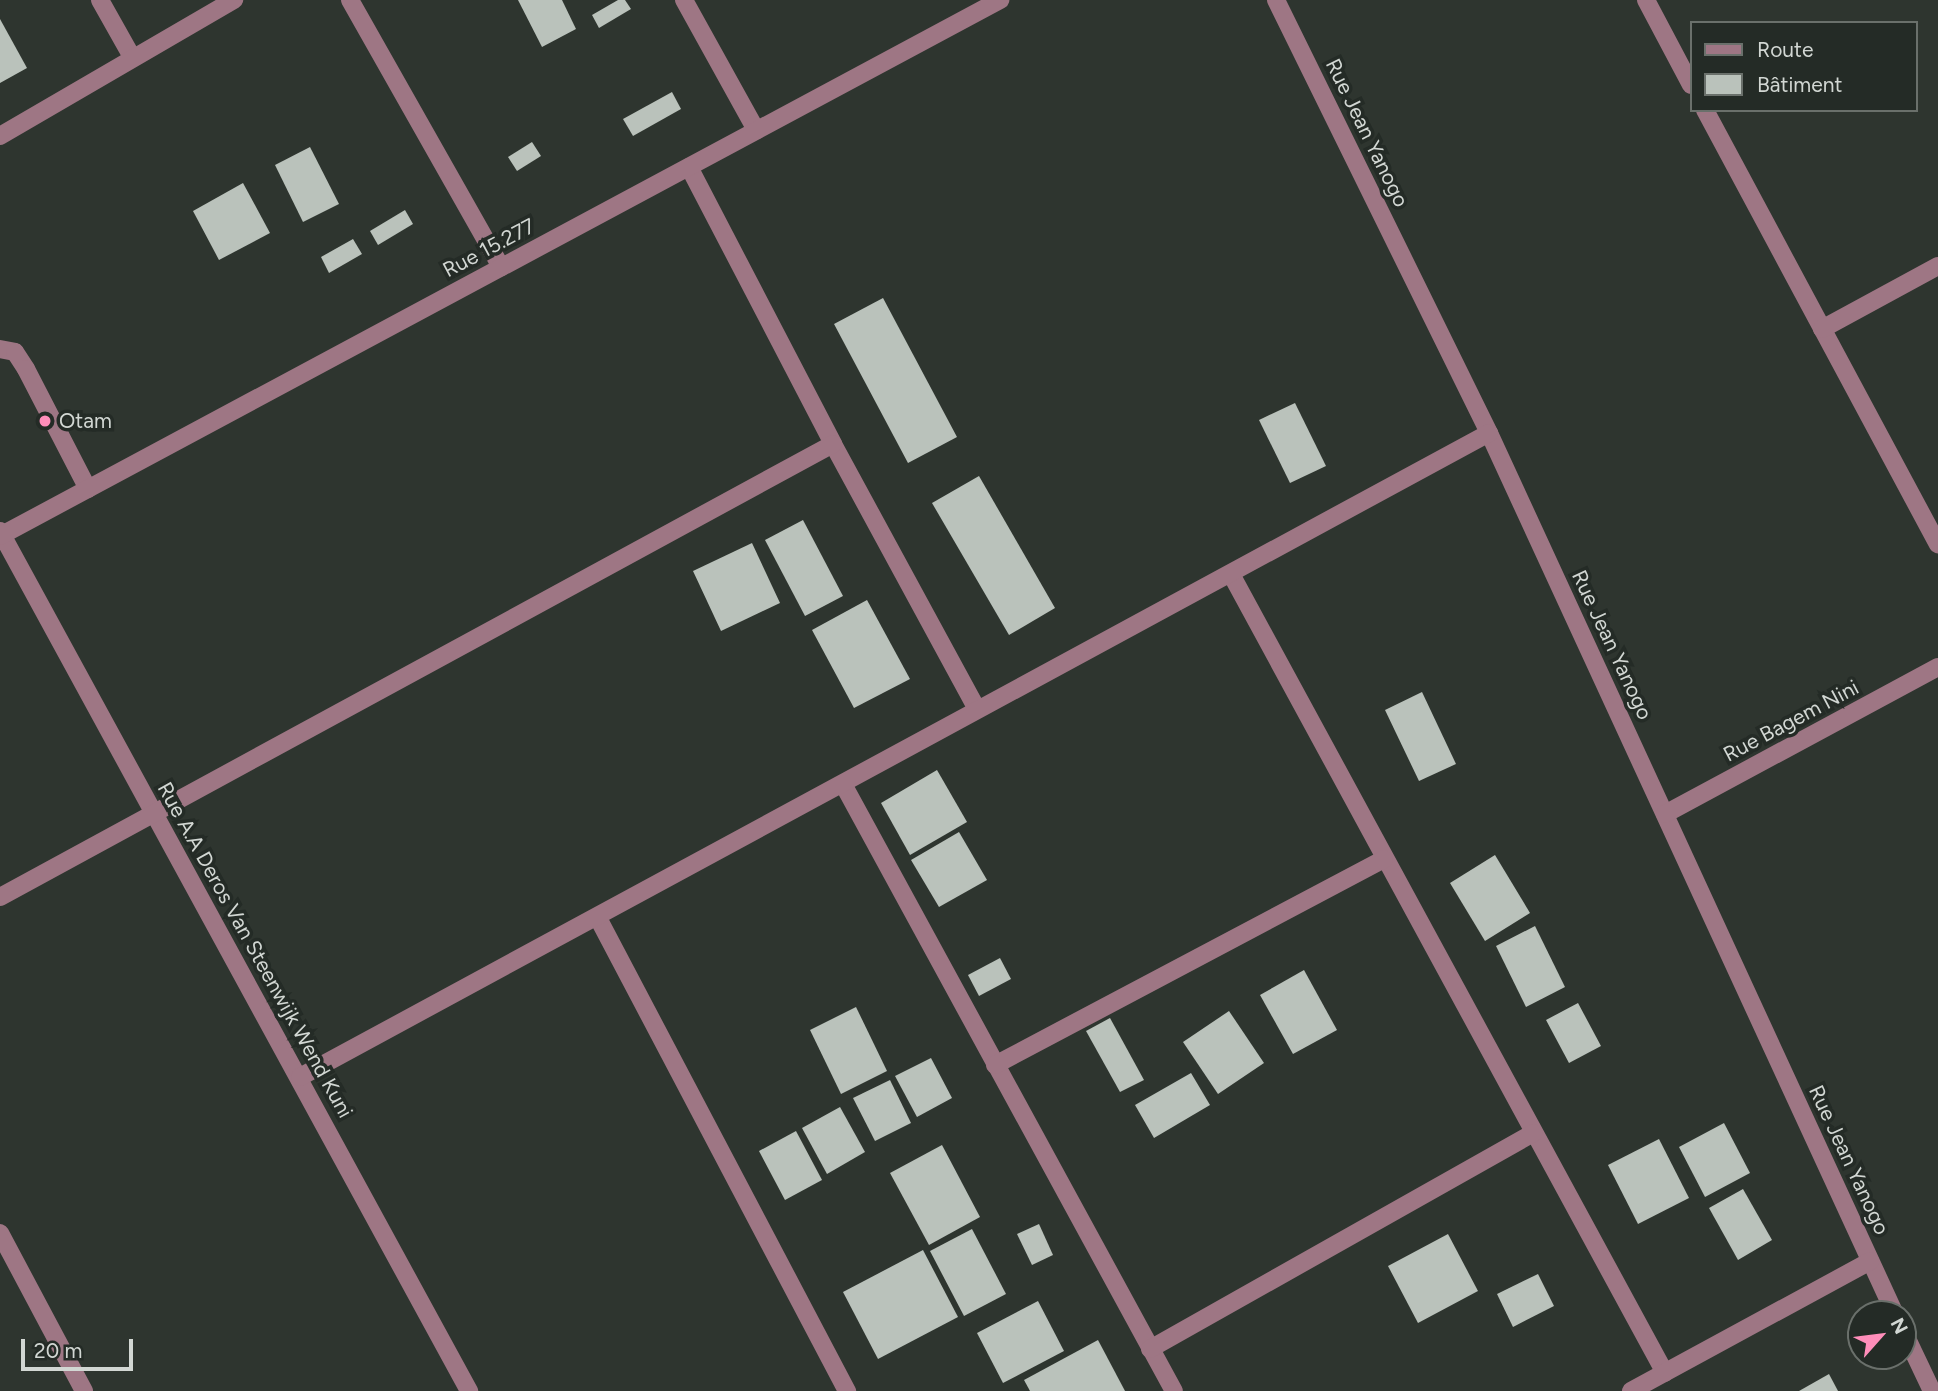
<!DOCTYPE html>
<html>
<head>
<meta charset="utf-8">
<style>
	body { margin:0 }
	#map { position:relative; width:1938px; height:1391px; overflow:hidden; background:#2e352f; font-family:Figtree,sans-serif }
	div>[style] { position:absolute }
	.building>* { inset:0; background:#bac2bb }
	.minor>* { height:18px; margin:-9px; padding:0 9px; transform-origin:9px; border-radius:9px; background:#9e7684 }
	.dots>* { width:19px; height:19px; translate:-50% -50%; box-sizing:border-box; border:4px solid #242b26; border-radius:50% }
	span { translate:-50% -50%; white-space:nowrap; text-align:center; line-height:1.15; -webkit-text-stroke:7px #242b26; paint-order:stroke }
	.street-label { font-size:21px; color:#d2d7d3 }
	.poi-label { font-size:21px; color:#d2d7d3 }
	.left { translate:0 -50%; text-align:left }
	.legend { position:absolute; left:1690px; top:21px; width:228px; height:91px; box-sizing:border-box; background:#242b26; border:2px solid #6a706b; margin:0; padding:9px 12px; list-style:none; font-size:21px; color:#d2d7d3 }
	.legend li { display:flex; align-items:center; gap:14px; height:35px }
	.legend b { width:35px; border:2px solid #6a706b }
	.north { position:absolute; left:1847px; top:1300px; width:70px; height:70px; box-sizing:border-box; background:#242b26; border:2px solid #6a706b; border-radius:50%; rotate:62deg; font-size:19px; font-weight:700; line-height:28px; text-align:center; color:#d2d7d3 }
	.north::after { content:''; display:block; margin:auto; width:24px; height:32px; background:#ff8eba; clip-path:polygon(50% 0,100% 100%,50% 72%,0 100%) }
	.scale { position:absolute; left:21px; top:1339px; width:112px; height:32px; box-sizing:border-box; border:4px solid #d2d7d3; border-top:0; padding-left:9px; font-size:21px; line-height:24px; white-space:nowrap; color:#d2d7d3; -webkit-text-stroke:5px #242b26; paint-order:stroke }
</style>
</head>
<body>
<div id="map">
	<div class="building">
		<div style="clip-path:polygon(518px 0,562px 0,576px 29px,542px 47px)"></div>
		<div style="clip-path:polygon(618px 0,625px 0,631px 9px,599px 28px,592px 15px)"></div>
		<div style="clip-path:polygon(0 19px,27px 68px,0 83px)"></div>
		<div style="clip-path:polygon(672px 92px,681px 109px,633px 136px,623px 119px)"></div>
		<div style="clip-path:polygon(532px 142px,541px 156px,517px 171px,508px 157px)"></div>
		<div style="clip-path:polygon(310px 147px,339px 204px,303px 222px,275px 165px)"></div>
		<div style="clip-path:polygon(243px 183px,270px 233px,219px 260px,193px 211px)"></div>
		<div style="clip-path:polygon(405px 210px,413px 224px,378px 245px,370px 231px)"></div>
		<div style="clip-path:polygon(353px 239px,362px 254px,329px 273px,321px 257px)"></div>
		<div style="clip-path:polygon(883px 298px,957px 437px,908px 463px,834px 324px)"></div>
		<div style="clip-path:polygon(1295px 403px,1326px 466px,1290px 483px,1259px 420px)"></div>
		<div style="clip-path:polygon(979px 476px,1055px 608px,1009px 635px,932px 503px)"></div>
		<div style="clip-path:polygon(803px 520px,843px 596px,805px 616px,765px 540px)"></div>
		<div style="clip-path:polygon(752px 543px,780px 603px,721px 631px,693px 571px)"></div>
		<div style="clip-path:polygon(867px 600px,910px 679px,854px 708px,812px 630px)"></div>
		<div style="clip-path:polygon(1422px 692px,1456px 764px,1419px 781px,1385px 710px)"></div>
		<div style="clip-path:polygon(937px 770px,967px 822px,910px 855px,881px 803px)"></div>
		<div style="clip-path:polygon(959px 832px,987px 880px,939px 907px,911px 860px)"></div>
		<div style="clip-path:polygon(1495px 855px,1530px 913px,1485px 941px,1450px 883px)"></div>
		<div style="clip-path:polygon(1535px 926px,1565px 987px,1526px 1007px,1496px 946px)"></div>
		<div style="clip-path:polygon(1000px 958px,1011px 979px,979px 996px,968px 975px)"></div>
		<div style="clip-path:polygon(1304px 970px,1337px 1030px,1293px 1054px,1260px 995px)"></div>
		<div style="clip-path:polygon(1578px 1003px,1601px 1046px,1569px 1063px,1546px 1020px)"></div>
		<div style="clip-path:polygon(856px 1007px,887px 1071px,841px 1094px,810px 1030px)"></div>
		<div style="clip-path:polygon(1229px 1011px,1264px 1063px,1218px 1094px,1183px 1042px)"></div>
		<div style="clip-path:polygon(1110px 1018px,1144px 1080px,1120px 1092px,1086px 1031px)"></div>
		<div style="clip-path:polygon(931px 1058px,952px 1098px,917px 1117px,895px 1076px)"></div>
		<div style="clip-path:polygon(1191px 1073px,1210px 1105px,1154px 1138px,1135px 1105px)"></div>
		<div style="clip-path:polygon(890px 1080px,911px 1123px,875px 1141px,853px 1098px)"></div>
		<div style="clip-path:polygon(840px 1107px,865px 1152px,827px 1174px,802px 1128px)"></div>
		<div style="clip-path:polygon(1724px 1123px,1750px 1173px,1705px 1197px,1679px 1147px)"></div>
		<div style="clip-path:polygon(796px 1131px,822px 1180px,785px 1200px,759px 1151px)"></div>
		<div style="clip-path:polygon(1659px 1139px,1689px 1198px,1638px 1224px,1608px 1165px)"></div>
		<div style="clip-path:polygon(942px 1145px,980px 1217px,929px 1245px,890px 1173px)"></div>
		<div style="clip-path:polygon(1743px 1189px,1772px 1240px,1738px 1260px,1709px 1208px)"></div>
		<div style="clip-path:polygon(1039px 1224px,1053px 1255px,1032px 1265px,1017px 1234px)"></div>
		<div style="clip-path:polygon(972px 1229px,1006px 1294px,964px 1316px,930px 1251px)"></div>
		<div style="clip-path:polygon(1448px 1234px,1478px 1291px,1418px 1323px,1388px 1266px)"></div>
		<div style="clip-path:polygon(923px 1250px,958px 1317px,878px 1359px,843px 1292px)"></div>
		<div style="clip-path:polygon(1538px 1274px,1554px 1306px,1513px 1327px,1497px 1294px)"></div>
		<div style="clip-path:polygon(1038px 1301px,1064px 1351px,1003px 1383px,977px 1333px)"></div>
		<div style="clip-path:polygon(1098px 1340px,1125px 1391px,1030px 1391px,1024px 1380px)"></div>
		<div style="clip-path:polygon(1829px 1374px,1838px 1391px,1799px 1391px)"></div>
	</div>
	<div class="minor">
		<div style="left:100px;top:0;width:65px;rotate:60.7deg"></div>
		<div style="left:350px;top:0;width:307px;rotate:60.5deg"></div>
		<div style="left:684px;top:0;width:149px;rotate:61deg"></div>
		<div style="left:1276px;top:0;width:483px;rotate:63.8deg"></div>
		<div style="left:1489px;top:433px;width:970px;rotate:65.26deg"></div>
		<div style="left:1646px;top:0;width:96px;rotate:62.1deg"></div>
		<div style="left:1705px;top:110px;width:493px;rotate:61.8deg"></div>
		<div style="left:0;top:136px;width:271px;rotate:-30.2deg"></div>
		<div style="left:689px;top:167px;width:312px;rotate:62.5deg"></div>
		<div style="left:833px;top:444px;width:302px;rotate:61.5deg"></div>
		<div style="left:1822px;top:329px;width:132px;rotate:-28.5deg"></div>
		<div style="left:0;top:349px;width:15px;rotate:11deg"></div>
		<div style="left:15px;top:352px;width:20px;rotate:57deg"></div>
		<div style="left:26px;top:369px;width:135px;rotate:62.7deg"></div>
		<div style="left:0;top:531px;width:980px;rotate:61.39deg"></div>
		<div style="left:0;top:536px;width:1135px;rotate:-28.19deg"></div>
		<div style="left:1231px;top:574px;width:909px;rotate:61.49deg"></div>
		<div style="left:843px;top:784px;width:691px;rotate:61.4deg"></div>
		<div style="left:1665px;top:814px;width:310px;rotate:-28.3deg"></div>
		<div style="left:0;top:897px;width:948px;rotate:-28.54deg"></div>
		<div style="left:598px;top:918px;width:535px;rotate:62.24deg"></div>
		<div style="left:995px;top:1065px;width:440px;rotate:-27.9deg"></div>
		<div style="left:300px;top:1077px;width:1352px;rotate:-28.44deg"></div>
		<div style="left:0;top:1233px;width:179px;rotate:62deg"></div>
		<div style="left:1903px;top:1330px;width:68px;rotate:64.6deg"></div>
		<div style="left:1150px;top:1349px;width:440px;rotate:-29.4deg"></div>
		<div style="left:1631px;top:1391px;width:272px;rotate:-28.5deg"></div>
	</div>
	<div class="dots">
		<div style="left:45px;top:421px;background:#ff8eba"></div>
	</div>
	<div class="street-label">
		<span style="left:1367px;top:133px;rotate:64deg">Rue Jean Yanogo</span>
		<span style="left:489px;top:248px;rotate:-28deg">Rue 15.277</span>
		<span style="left:1612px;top:645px;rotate:65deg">Rue Jean Yanogo</span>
		<span style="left:1791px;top:721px;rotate:-28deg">Rue Bagem Nini</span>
		<span style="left:255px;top:950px;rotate:61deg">Rue A.A Deros Van Steenwijk Wend Kuni</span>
		<span style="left:1849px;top:1160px;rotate:65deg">Rue Jean Yanogo</span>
	</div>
	<div class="poi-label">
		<span class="left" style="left:59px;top:421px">Otam</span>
	</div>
	<ul class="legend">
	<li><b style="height:9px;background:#9e7684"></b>Route</li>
	<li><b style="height:19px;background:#bac2bb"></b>Bâtiment</li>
	</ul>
	<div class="north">N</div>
	<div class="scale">20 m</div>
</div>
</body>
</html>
